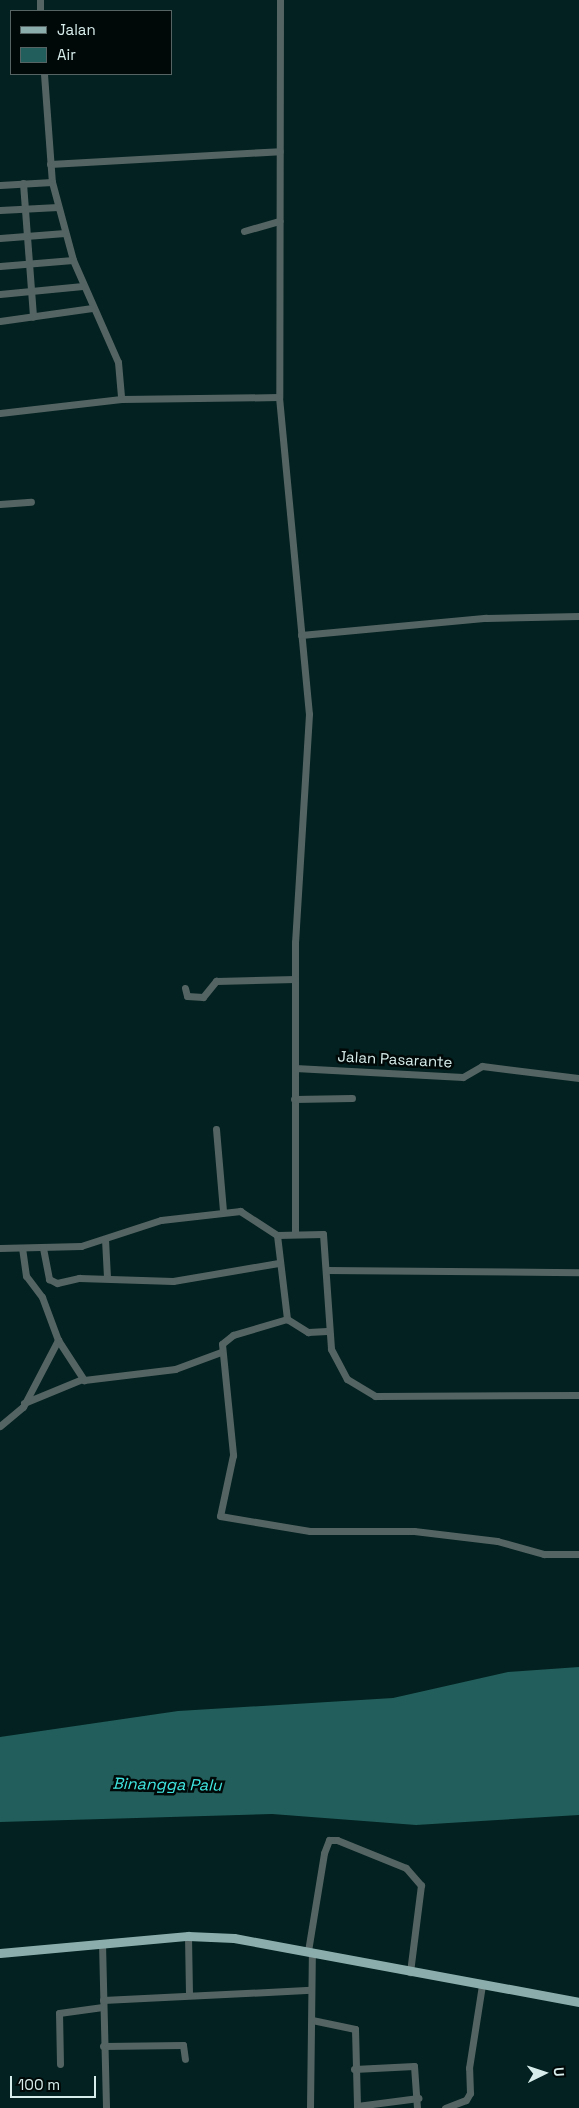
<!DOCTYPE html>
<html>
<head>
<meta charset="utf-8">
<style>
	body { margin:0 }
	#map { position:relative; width:579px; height:2108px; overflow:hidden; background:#022120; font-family:"Space Grotesk",sans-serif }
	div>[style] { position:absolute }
	.water>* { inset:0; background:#225e5b }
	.minor>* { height:7px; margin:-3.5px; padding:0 3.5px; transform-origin:3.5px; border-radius:3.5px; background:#546463 }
	.major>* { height:9px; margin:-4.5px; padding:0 4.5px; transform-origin:4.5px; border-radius:4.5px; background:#8baeac }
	span { translate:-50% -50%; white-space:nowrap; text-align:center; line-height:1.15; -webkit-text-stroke:5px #000908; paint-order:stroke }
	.street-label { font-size:15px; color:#d7edeb }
	.water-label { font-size:16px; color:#40e7e2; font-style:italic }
	.legend { position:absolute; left:10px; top:10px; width:162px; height:65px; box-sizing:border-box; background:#000908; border:1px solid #566463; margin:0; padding:6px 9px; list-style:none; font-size:15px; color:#d7edeb }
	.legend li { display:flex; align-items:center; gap:10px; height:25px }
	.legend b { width:25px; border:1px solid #566463 }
	.north { position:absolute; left:519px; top:2048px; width:50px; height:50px; -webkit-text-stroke:4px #000908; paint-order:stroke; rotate:86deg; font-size:14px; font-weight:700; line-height:20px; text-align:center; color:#d7edeb }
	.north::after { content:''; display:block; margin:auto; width:18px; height:22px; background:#d7edeb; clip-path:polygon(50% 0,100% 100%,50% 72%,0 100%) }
	.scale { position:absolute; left:10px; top:2076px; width:86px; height:22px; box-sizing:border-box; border:2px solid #d7edeb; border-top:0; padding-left:6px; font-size:15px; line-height:18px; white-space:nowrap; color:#d7edeb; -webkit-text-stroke:4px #000908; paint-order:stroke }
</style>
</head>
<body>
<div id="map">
	<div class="water">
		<div style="clip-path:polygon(579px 1667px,579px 1815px,416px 1825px,272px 1814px,0 1822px,0 1737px,178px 1711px,393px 1698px,508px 1672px)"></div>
	</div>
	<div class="minor">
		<div style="left:40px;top:0;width:11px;rotate:90deg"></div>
		<div style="left:280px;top:0;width:397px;rotate:90.1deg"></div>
		<div style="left:279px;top:397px;width:318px;rotate:84.6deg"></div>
		<div style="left:309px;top:714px;width:228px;rotate:93.5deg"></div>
		<div style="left:295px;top:942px;width:292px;rotate:90deg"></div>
		<div style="left:44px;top:74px;width:108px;rotate:85.8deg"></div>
		<div style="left:52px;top:182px;width:81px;rotate:74.9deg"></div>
		<div style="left:73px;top:260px;width:111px;rotate:66.2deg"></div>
		<div style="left:118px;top:362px;width:37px;rotate:85deg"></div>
		<div style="left:50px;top:164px;width:230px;rotate:-3.2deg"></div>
		<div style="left:23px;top:183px;width:134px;rotate:85.7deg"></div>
		<div style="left:0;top:185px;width:52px;rotate:-3.3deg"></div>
		<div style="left:0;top:210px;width:58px;rotate:-3deg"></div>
		<div style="left:244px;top:231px;width:37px;rotate:-16deg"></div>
		<div style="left:0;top:238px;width:65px;rotate:-4.4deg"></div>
		<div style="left:0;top:266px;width:73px;rotate:-4.7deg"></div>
		<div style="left:0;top:294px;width:83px;rotate:-5.5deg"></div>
		<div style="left:0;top:321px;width:93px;rotate:-8deg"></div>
		<div style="left:0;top:413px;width:122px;rotate:-6.6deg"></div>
		<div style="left:121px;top:399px;width:158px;rotate:-0.7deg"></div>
		<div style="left:0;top:504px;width:31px;rotate:-4deg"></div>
		<div style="left:301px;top:635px;width:186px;rotate:-5.3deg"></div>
		<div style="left:486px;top:618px;width:93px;rotate:-1.2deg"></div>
		<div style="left:185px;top:988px;width:8px;rotate:76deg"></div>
		<div style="left:187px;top:996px;width:16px;rotate:4deg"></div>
		<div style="left:203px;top:997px;width:21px;rotate:-51deg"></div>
		<div style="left:216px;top:981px;width:79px;rotate:-1.5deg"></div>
		<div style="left:295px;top:1068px;width:168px;rotate:3.1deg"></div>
		<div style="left:463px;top:1077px;width:22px;rotate:-30deg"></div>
		<div style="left:482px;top:1066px;width:98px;rotate:7.1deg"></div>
		<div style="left:294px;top:1099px;width:58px;rotate:-1deg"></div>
		<div style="left:216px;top:1129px;width:81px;rotate:85.1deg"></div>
		<div style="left:277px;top:1235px;width:85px;rotate:83.2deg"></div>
		<div style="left:287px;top:1319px;width:25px;rotate:32deg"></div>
		<div style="left:308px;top:1332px;width:19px;rotate:-3deg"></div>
		<div style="left:105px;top:1239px;width:39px;rotate:87deg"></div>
		<div style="left:0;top:1248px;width:81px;rotate:-1.4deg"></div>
		<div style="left:81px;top:1246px;width:84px;rotate:-18deg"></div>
		<div style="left:161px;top:1220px;width:80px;rotate:-6.5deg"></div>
		<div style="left:240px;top:1211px;width:44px;rotate:33deg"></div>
		<div style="left:277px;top:1235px;width:46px;rotate:-1.2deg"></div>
		<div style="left:323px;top:1234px;width:115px;rotate:86deg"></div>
		<div style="left:331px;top:1349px;width:34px;rotate:62deg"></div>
		<div style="left:347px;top:1379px;width:33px;rotate:31deg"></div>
		<div style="left:375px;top:1396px;width:204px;rotate:-0.3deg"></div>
		<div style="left:43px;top:1248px;width:32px;rotate:79deg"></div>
		<div style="left:49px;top:1279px;width:9px;rotate:27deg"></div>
		<div style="left:57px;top:1283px;width:23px;rotate:-13deg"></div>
		<div style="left:79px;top:1278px;width:94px;rotate:1.8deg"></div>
		<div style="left:173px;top:1281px;width:107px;rotate:-9.7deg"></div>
		<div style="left:326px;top:1270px;width:253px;rotate:0.5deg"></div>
		<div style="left:287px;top:1319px;width:56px;rotate:163.5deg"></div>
		<div style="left:233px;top:1335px;width:14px;rotate:141deg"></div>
		<div style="left:222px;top:1344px;width:112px;rotate:84.3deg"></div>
		<div style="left:233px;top:1455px;width:62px;rotate:102deg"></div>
		<div style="left:220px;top:1516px;width:91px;rotate:9.5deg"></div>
		<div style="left:310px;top:1531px;width:104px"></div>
		<div style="left:414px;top:1531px;width:84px;rotate:6.9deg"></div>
		<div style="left:497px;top:1541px;width:49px;rotate:15.5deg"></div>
		<div style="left:544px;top:1554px;width:35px"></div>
		<div style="left:58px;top:1340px;width:48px;rotate:57deg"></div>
		<div style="left:84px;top:1380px;width:92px;rotate:-6.9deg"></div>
		<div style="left:175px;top:1369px;width:49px;rotate:-20.3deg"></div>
		<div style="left:24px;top:1403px;width:61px;rotate:-22.3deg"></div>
		<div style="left:0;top:1426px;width:30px;rotate:-40deg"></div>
		<div style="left:23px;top:1407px;width:76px;rotate:-62.4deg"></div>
		<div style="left:58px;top:1340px;width:46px;rotate:-110.4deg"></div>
		<div style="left:42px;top:1297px;width:26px;rotate:-127deg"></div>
		<div style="left:26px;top:1276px;width:28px;rotate:-98deg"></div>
		<div style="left:188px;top:1936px;width:58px;rotate:89deg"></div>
		<div style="left:102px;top:1943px;width:165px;rotate:88.6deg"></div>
		<div style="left:308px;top:1951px;width:99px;rotate:-80.7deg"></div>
		<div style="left:324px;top:1853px;width:14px;rotate:-69deg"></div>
		<div style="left:329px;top:1840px;width:8px"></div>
		<div style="left:337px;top:1840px;width:74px;rotate:22.1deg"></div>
		<div style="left:406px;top:1868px;width:23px;rotate:49deg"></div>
		<div style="left:421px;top:1885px;width:88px;rotate:97.2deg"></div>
		<div style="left:103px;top:2000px;width:208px;rotate:-2.8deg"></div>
		<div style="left:312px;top:2020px;width:44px;rotate:11.8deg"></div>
		<div style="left:355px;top:2029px;width:79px;rotate:88.5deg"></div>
		<div style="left:103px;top:2046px;width:80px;rotate:-0.7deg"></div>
		<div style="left:183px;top:2045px;width:14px;rotate:82deg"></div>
		<div style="left:60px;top:2064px;width:51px;rotate:-91.1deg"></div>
		<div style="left:59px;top:2013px;width:44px;rotate:-7.8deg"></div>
		<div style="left:354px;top:2069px;width:60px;rotate:-2.9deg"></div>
		<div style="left:414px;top:2066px;width:42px;rotate:85.9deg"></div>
		<div style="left:357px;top:2106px;width:62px;rotate:-7.5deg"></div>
		<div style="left:310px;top:2108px;width:156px;rotate:-89.3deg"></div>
		<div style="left:445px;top:2108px;width:22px;rotate:-21deg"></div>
		<div style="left:466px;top:2100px;width:8px;rotate:-60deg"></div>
		<div style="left:470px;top:2093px;width:25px;rotate:-92deg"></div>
		<div style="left:469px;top:2068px;width:84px;rotate:-81.1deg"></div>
	</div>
	<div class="major">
		<div style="left:0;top:1953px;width:189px;rotate:-5.2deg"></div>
		<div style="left:188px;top:1936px;width:46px;rotate:2.5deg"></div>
		<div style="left:234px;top:1938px;width:351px;rotate:10.5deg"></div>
	</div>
	<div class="street-label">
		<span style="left:395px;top:1059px;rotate:3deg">Jalan Pasarante</span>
	</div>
	<div class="water-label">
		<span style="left:167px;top:1785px;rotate:1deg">Binangga Palu</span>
	</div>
	<ul class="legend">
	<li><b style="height:6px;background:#8baeac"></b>Jalan</li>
	<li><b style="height:14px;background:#225e5b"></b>Air</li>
	</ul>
	<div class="north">U</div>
	<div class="scale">100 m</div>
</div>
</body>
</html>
